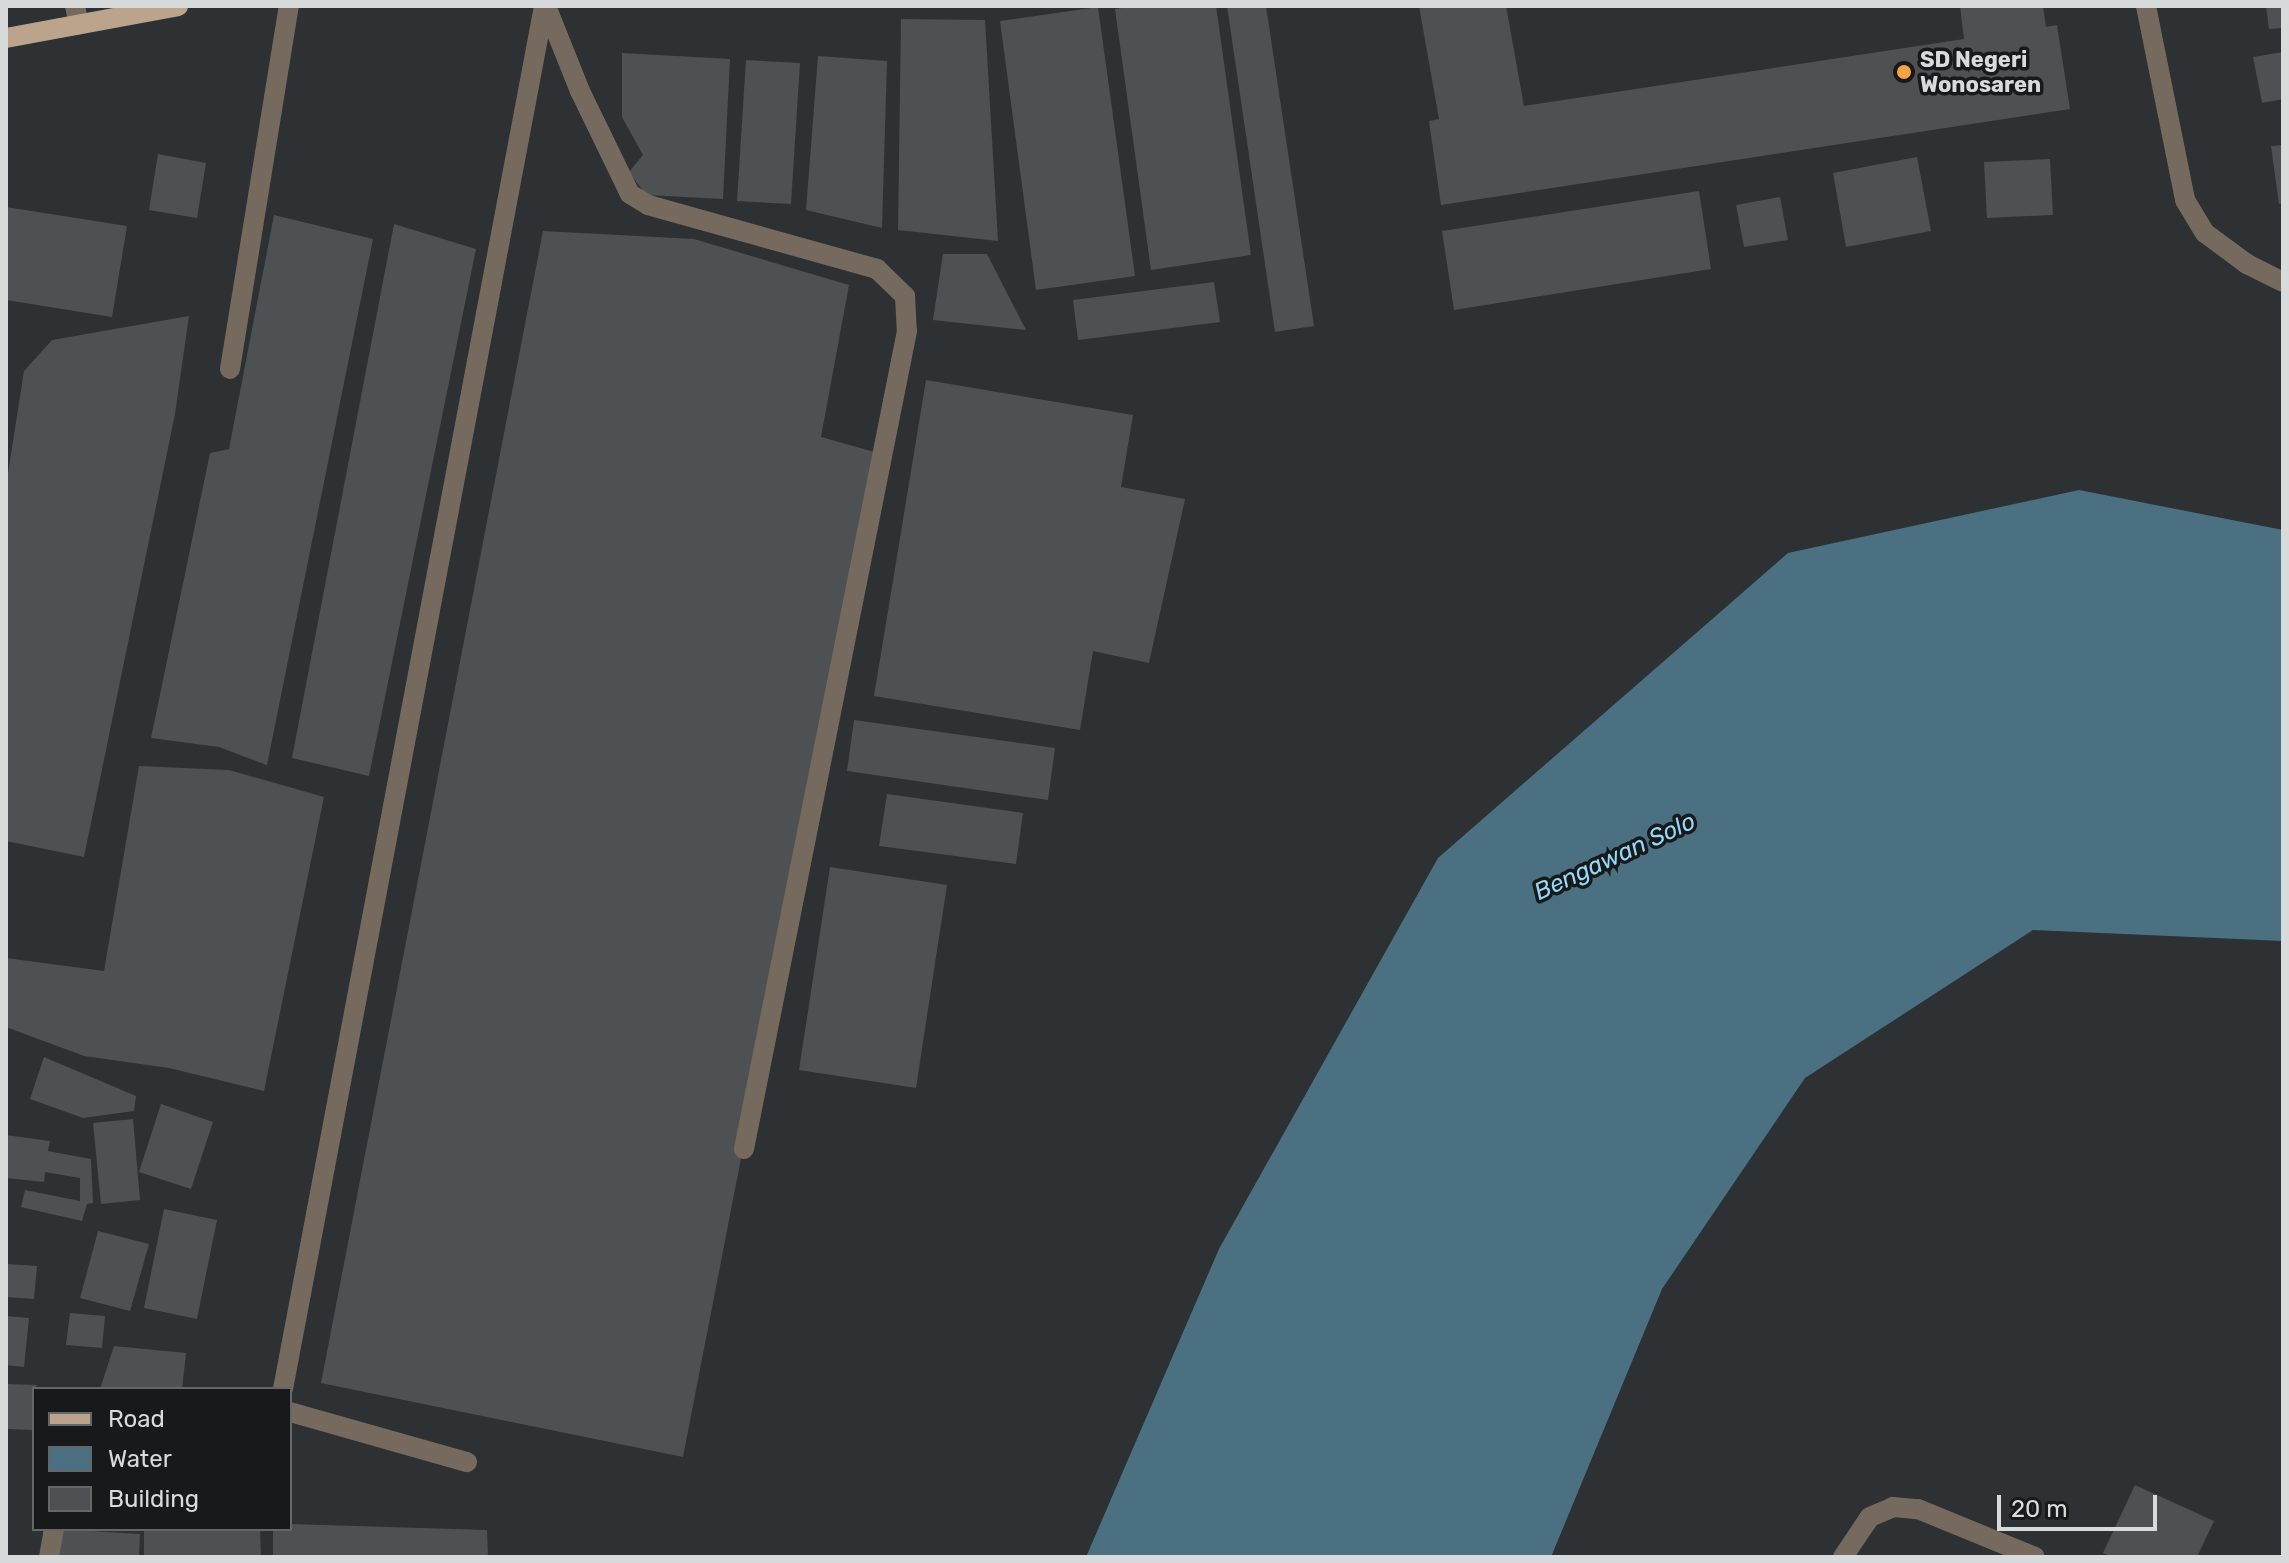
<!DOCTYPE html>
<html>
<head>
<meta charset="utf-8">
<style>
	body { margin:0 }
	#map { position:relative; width:2289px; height:1563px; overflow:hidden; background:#2d3133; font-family:Rubik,sans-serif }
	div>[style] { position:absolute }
	.water>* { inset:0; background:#4a7082 }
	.building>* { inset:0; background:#4d5153 }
	.minor>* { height:20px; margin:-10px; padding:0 10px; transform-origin:10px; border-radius:10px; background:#766a5f }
	.major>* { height:20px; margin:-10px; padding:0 10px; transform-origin:10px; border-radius:10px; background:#bba38c }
	.dots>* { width:22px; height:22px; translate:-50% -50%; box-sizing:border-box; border:4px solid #17191a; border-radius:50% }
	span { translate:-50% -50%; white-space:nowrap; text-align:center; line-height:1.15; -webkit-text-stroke:7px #17191a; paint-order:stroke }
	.poi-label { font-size:22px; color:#d8dbdc; font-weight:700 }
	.left { translate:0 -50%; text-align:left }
	.water-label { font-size:24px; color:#95d8f8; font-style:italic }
	.frame { position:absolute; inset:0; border:8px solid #d8dbdc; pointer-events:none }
	.legend { position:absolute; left:32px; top:1387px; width:260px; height:144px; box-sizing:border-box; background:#17191a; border:2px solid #646768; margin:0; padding:10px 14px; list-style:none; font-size:24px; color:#d8dbdc }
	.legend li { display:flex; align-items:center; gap:16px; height:40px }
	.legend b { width:40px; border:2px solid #646768 }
	.scale { position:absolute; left:1997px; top:1495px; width:160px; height:36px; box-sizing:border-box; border:4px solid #d8dbdc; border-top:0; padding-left:10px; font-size:24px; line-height:28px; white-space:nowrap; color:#d8dbdc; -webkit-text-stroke:6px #17191a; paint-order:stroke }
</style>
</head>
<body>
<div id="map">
	<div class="water">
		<div style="clip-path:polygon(2079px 490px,2283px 530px,2283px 941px,2033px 930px,1805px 1078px,1662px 1289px,1551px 1557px,1086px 1557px,1219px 1249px,1438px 858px,1788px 553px)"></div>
	</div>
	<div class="building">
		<div style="clip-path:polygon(1136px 6px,1216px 6px,1251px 255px,1151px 270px,1115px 9px)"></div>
		<div style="clip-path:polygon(1227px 6px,1266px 6px,1314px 326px,1275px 332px)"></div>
		<div style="clip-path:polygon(1419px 6px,1506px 6px,1524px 106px,1964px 39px,1960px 6px,2043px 6px,2046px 27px,2057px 25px,2070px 109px,1441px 205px,1429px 121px,1439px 119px)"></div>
		<div style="clip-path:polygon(2266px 6px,2283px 6px,2283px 28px,2269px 29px)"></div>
		<div style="clip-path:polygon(1098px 7px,1135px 276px,1036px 290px,1000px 21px)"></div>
		<div style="clip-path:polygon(901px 19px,985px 20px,998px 241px,898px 230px)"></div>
		<div style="clip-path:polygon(2283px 52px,2283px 99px,2262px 103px,2253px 57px)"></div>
		<div style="clip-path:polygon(622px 53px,730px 59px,723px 199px,646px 195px,629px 172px,643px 155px,622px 117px)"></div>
		<div style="clip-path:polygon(818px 56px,887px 61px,882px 228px,806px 210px)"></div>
		<div style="clip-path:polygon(746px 60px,800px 63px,791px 204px,737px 201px)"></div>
		<div style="clip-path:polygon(2283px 145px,2283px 203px,2279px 204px,2271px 146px)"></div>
		<div style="clip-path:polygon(158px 154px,206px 163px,197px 218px,149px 210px)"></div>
		<div style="clip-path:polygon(1917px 157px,1931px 231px,1846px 247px,1833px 173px)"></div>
		<div style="clip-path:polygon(2050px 159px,2053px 215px,1987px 218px,1984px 162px)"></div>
		<div style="clip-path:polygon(1699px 191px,1711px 269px,1454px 310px,1442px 231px)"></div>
		<div style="clip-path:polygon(1780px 197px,1788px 240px,1744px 247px,1736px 205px)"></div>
		<div style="clip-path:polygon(6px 207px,127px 226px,112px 317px,6px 300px)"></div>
		<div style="clip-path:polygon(274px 215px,373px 239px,267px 765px,219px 747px,151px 738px,210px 453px,229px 449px)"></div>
		<div style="clip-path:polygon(394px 224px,476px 249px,369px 776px,292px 758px)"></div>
		<div style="clip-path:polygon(543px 231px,694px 239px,849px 285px,821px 437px,878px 453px,683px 1457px,321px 1383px)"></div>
		<div style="clip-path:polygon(943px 254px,987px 254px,1026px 330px,933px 320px)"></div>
		<div style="clip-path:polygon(1214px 282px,1220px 322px,1078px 340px,1073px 300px)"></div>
		<div style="clip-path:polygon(189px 316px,175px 414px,84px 857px,6px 841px,6px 486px,24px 371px,52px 340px)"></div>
		<div style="clip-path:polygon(926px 380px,1133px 415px,1121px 487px,1185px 499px,1149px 663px,1093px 651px,1080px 730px,874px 696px)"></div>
		<div style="clip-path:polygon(854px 720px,1055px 748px,1048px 800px,847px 771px)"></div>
		<div style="clip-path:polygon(139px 766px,229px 770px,324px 797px,264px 1091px,169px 1068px,84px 1056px,6px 1027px,6px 958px,104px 971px)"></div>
		<div style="clip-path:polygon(887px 794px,1023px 813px,1016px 864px,879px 846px)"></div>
		<div style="clip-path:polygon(830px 867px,947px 885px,916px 1088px,799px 1070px)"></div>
		<div style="clip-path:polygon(44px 1057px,136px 1096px,134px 1111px,83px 1118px,30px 1099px)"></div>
		<div style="clip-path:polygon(161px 1104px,213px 1122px,191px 1189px,139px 1172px)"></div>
		<div style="clip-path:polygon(133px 1119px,140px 1200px,101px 1204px,93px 1123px)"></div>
		<div style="clip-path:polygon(6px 1135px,50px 1141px,48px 1151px,91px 1159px,93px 1203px,87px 1204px,82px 1221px,21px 1207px,25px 1190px,80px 1201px,80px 1178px,45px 1172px,44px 1182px,6px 1178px)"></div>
		<div style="clip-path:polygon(164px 1209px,217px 1220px,197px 1319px,144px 1308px)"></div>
		<div style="clip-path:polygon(98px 1231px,149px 1244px,130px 1311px,80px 1298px)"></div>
		<div style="clip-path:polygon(6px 1264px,37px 1266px,34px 1299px,6px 1297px)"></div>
		<div style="clip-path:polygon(70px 1313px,105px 1316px,102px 1348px,66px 1345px)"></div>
		<div style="clip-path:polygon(6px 1316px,29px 1318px,24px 1367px,6px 1365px)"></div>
		<div style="clip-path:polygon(114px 1346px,186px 1353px,182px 1389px,100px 1389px)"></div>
		<div style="clip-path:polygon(6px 1384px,37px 1385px,34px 1389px,34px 1430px,6px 1429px)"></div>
		<div style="clip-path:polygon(2135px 1485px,2214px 1521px,2197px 1557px,2112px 1557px,2103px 1553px)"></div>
		<div style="clip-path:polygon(290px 1524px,487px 1530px,488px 1557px,273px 1557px,273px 1529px,290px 1529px)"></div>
		<div style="clip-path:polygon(58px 1529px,140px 1534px,139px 1557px,56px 1557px)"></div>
		<div style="clip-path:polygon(144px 1529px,260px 1529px,261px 1557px,144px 1557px)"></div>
	</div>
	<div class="minor">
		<div style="left:75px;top:6px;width:19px;rotate:78deg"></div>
		<div style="left:546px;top:6px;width:92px;rotate:68.2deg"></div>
		<div style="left:580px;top:91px;width:114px;rotate:64.1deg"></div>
		<div style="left:630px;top:194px;width:21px;rotate:31deg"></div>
		<div style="left:648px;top:205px;width:238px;rotate:15.6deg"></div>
		<div style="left:877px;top:269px;width:39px;rotate:44deg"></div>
		<div style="left:905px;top:296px;width:35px;rotate:87deg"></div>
		<div style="left:907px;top:331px;width:834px;rotate:101.27deg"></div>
		<div style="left:2146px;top:6px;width:198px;rotate:78.6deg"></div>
		<div style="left:2185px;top:200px;width:39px;rotate:59deg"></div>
		<div style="left:2205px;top:233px;width:52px;rotate:36.4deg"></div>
		<div style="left:2247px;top:264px;width:40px;rotate:26.6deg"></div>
		<div style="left:230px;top:369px;width:368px;rotate:-80.8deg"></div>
		<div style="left:283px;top:1389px;width:1407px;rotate:-79.31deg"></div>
		<div style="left:290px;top:1412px;width:184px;rotate:15.8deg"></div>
		<div style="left:49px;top:1557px;width:28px;rotate:-80deg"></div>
		<div style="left:1843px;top:1557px;width:48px;rotate:-56deg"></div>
		<div style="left:1870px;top:1517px;width:25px;rotate:-23deg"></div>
		<div style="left:1893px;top:1507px;width:25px;rotate:5deg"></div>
		<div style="left:1918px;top:1509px;width:126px;rotate:22.3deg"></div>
	</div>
	<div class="major">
		<div style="left:6px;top:38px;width:175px;rotate:-10.5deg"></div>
	</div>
	<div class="dots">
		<div style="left:1904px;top:72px;background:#f5a345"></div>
	</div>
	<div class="poi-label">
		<span class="left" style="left:1920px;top:72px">SD Negeri<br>Wonosaren</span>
	</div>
	<div class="water-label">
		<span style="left:1615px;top:857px;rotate:-25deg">Bengawan Solo</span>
	</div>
	<div class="frame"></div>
	<ul class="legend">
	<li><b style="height:10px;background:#bba38c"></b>Road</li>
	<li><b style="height:22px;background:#4a7082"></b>Water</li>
	<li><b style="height:22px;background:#4d5153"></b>Building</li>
	</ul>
	<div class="scale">20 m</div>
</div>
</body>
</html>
